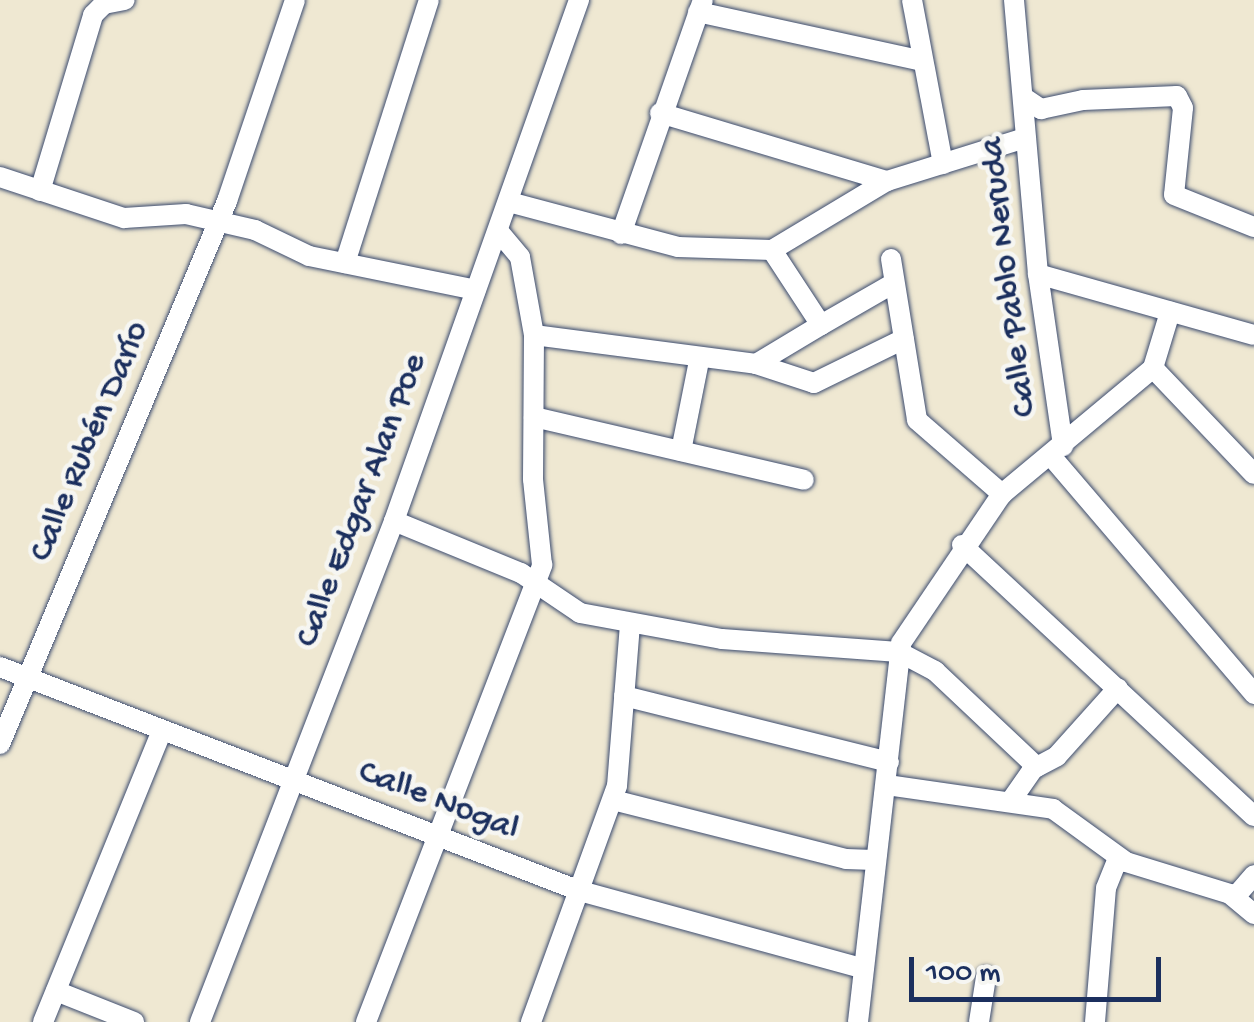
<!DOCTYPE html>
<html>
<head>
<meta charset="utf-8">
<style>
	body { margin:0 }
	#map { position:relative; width:1254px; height:1022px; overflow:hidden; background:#efe8d2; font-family:"Gochi Hand",sans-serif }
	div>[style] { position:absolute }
	.roads { filter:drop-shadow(0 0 2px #3b4b6f) drop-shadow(0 0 2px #3b4b6f) }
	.minor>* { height:20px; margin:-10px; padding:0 10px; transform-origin:10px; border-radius:10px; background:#fff }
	span { translate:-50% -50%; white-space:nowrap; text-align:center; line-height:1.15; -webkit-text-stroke:9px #f6f6f2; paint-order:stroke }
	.street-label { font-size:35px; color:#1b2f5e }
	.scale { position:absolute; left:909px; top:957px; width:252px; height:45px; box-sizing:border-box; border:5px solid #1b2f5e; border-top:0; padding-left:12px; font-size:30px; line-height:35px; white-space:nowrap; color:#1b2f5e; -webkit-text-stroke:8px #f6f6f2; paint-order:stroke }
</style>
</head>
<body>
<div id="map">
	<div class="roads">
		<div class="minor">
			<div style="left:912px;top:0;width:167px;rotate:79.3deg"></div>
			<div style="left:1014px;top:0;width:275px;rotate:85deg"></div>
			<div style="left:1038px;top:274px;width:174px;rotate:81.7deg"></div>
			<div style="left:698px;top:12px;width:230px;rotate:12.3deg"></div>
			<div style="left:1023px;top:97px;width:22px;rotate:34deg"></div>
			<div style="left:1041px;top:109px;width:43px;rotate:-12.1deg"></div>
			<div style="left:1083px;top:100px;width:94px;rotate:-2.4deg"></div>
			<div style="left:1177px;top:96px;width:13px;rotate:63deg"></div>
			<div style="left:1183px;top:108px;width:87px;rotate:95.9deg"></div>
			<div style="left:1174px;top:195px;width:86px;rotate:21.8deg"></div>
			<div style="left:660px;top:113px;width:237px;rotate:16.7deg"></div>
			<div style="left:0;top:177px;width:131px;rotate:18.3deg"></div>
			<div style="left:124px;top:218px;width:62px;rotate:-3.7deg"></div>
			<div style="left:186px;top:214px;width:71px;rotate:13.1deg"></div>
			<div style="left:255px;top:230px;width:60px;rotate:25.7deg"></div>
			<div style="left:309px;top:256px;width:170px;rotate:11.5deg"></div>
			<div style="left:40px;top:191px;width:184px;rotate:-73.2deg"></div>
			<div style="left:93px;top:15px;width:16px;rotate:-45deg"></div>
			<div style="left:104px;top:4px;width:21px;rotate:-11deg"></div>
			<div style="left:509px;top:202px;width:175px;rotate:14.9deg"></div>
			<div style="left:678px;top:247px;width:94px;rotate:1.8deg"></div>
			<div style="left:772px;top:250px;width:134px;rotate:-31deg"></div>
			<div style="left:887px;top:181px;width:145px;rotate:-17.3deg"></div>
			<div style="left:621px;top:234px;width:248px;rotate:-70.7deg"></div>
			<div style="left:891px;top:259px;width:163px;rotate:80.8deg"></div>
			<div style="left:917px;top:420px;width:113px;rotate:41deg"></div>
			<div style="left:345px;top:263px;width:276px;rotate:-72.3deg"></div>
			<div style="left:1038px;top:274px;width:224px;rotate:15.8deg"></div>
			<div style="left:821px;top:325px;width:84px;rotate:-29.9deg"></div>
			<div style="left:534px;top:335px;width:224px;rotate:7.4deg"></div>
			<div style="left:756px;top:364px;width:76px;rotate:-31deg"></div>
			<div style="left:821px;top:325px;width:90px;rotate:-123.2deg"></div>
			<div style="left:756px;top:364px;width:61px;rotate:18.1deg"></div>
			<div style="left:814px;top:383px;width:100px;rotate:-26.1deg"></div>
			<div style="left:1153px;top:368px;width:146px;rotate:46.4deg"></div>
			<div style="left:534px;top:417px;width:277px;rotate:13.1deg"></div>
			<div style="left:681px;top:451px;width:92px;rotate:-78.7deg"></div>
			<div style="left:1051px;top:456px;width:313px;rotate:49.5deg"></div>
			<div style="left:394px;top:521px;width:137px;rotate:22.3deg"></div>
			<div style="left:521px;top:573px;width:71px;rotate:34.1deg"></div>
			<div style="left:580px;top:613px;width:144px;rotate:10.4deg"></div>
			<div style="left:722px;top:639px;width:177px;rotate:4.2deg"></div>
			<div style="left:899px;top:652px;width:41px;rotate:27.8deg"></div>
			<div style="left:935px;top:671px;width:140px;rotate:43.3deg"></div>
			<div style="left:962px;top:545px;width:398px;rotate:42.9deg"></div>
			<div style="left:0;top:667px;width:622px;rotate:21.12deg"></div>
			<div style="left:580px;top:891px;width:292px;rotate:15.3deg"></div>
			<div style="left:624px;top:696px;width:273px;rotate:14deg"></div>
			<div style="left:0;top:744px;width:589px;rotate:-67.31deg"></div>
			<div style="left:227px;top:201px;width:212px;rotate:-71.3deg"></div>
			<div style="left:887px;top:785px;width:168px;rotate:8.2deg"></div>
			<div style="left:1053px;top:809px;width:90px;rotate:36deg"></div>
			<div style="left:1126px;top:862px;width:109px;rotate:17.1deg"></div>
			<div style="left:1230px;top:894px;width:31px;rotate:40deg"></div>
			<div style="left:613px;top:800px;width:240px;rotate:14.2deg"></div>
			<div style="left:846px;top:859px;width:28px;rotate:2deg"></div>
			<div style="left:1010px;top:802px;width:40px;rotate:-55.1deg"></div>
			<div style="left:1033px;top:769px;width:27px;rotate:-28deg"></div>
			<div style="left:1057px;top:756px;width:91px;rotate:-48.1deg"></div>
			<div style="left:1235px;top:897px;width:29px;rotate:-49deg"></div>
			<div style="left:56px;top:991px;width:84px;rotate:21.7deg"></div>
			<div style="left:43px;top:1022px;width:314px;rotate:-67.8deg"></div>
			<div style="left:200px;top:1022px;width:537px;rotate:-68.83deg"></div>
			<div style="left:394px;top:521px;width:553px;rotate:-70.45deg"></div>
			<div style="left:366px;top:1022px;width:490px;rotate:-68.9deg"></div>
			<div style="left:542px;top:565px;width:86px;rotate:-96deg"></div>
			<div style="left:533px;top:479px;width:144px;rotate:-89.6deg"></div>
			<div style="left:534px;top:335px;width:79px;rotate:-100.2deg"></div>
			<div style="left:520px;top:257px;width:34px;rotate:-130deg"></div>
			<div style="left:531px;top:1022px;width:251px;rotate:-70deg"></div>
			<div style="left:617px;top:786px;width:163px;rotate:-85.4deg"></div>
			<div style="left:858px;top:1022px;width:381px;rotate:-83.5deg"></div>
			<div style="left:901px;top:643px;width:180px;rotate:-55.9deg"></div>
			<div style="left:1002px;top:494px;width:197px;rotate:-39.8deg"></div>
			<div style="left:1153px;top:368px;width:59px;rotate:-73.1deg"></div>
			<div style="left:979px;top:1022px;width:46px;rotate:-81.2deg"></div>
			<div style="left:1095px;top:1022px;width:134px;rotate:-85.3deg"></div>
			<div style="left:1106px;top:888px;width:32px;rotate:-68deg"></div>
		</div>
	</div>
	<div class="street-label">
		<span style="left:1010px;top:277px;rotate:-97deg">Calle Pablo Neruda</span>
		<span style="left:91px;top:442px;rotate:-67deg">Calle Rubén Darío</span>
		<span style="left:363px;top:501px;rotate:-69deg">Calle Edgar Alan Poe</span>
		<span style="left:438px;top:802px;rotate:21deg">Calle Nogal</span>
	</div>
	<div class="scale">100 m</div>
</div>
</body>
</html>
